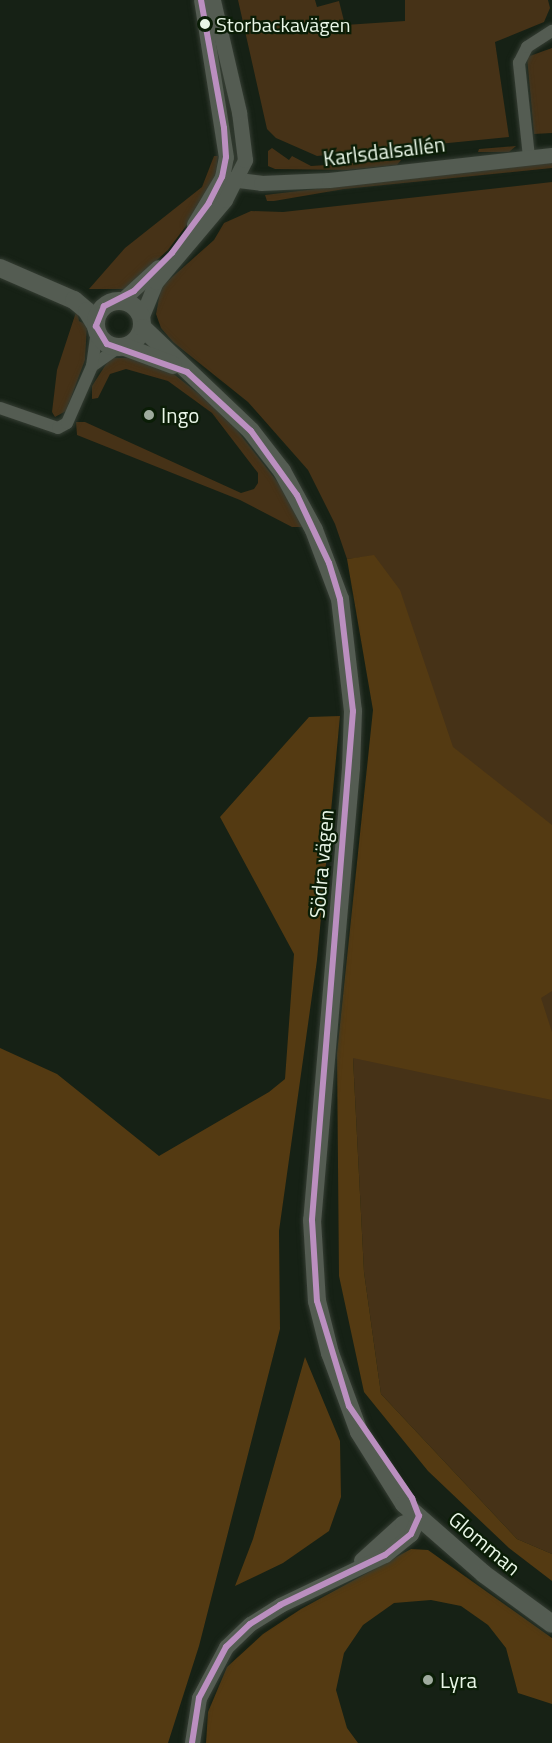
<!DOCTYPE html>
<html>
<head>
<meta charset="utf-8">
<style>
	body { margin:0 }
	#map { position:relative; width:552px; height:1743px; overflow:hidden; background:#162115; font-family:"Titillium Web",sans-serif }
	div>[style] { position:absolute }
	.green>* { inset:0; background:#463217 }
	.forest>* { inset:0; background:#543a12 }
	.roads { filter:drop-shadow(0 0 2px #353d33) drop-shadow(0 0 2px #353d33) }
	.minor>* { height:12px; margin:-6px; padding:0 6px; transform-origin:6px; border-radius:6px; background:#545c52 }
	.tertiary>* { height:15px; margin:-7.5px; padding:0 7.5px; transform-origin:7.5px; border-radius:7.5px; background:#545c52 }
	.secondary>* { height:18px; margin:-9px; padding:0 9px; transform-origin:9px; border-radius:9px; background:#545c52 }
	.secondary>.ring { margin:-9px; padding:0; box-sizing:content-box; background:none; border:18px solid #545c52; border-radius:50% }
	.bus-1>* { height:6px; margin:-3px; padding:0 3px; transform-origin:3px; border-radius:3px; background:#bb8fc0 }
	.dots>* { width:16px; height:16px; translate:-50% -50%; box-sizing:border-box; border:3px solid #0a1d06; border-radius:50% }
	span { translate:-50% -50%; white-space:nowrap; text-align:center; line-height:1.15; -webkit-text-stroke:4.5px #0a1d06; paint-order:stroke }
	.bus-label { font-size:20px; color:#e9f6e7 }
	.left { translate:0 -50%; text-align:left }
	.street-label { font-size:21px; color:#e9f6e7 }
	.poi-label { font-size:21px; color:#e9f6e7 }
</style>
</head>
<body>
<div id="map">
	<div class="green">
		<div style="clip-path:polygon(238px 0,315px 0,317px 7px,339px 1px,345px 25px,405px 21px,405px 0,548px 0,550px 8px,544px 22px,495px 42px,509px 137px,317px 156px,276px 138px,267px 129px)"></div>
		<div style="clip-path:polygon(552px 48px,552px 133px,534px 134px,527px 57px)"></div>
		<div style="clip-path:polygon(516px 146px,509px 152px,478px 152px,479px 149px)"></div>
		<div style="clip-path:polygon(272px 148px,289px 160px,292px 156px,311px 166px,401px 160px,397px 165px,347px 170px,275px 169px,268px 166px,268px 151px)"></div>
		<div style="clip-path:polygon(214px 156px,218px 156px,216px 174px,194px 215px,168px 250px,125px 289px,89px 289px,125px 248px,202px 187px)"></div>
		<div style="clip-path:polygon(552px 161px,552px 168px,344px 189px,274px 201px,267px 201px,265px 195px)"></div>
		<div style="clip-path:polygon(552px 182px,552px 1554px,517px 1539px,381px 1394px,364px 1272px,353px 1058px,384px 707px,374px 556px,347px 559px,335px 524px,308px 470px,248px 402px,173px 342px,161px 328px,156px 314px,161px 287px,214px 240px,224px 223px,251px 211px,283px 212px)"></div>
		<div style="clip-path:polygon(77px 309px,79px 321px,87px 325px,85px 360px,66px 411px,55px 417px,52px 412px,57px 370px)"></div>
		<div style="clip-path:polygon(110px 358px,131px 358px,170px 371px,225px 415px,290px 498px,305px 527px,292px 527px,240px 500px,77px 435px,76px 422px,85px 422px,241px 493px,254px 489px,258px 483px,258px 473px,212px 413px,168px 381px,126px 369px,110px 374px,98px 398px,92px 399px,92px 386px)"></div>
	</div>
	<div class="forest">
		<div style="clip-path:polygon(374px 555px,400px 590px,453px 747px,552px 825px,552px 991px,541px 998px,552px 1032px,552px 1100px,353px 1058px,364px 1272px,381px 1394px,517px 1539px,552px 1554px,552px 1581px,509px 1548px,428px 1471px,364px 1392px,339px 1276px,337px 1053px,373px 710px,347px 559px)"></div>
		<div style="clip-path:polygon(340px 716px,317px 960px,279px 1231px,280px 1329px,199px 1646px,168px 1743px,0 1743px,0 1048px,57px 1074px,159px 1156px,269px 1092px,285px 1079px,294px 954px,220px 817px,309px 717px)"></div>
		<div style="clip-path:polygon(305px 1357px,340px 1441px,341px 1497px,329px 1531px,283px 1563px,235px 1586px,253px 1539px)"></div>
		<div style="clip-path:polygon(411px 1549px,428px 1550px,552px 1638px,552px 1704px,518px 1693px,506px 1648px,488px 1625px,461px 1606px,431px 1600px,394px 1603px,363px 1625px,344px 1653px,336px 1690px,347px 1728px,358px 1743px,206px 1743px,208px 1712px,227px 1667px,263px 1634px,301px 1609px)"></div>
	</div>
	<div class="roads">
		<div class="minor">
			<div style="left:529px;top:157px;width:95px;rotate:-96.1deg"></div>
			<div style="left:519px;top:63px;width:18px;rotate:-63deg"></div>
			<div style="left:527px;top:47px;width:30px;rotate:-33deg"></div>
			<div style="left:92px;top:366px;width:32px;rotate:-35deg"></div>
			<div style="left:0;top:408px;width:61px;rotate:19deg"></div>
			<div style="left:58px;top:428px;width:10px;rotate:-29deg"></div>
			<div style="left:67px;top:423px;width:62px;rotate:-66.3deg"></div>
			<div style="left:92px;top:366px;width:37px;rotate:-82deg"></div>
		</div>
		<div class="tertiary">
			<div style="left:230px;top:179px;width:31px;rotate:7deg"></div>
			<div style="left:261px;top:183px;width:68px;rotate:-2.5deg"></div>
			<div style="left:329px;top:180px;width:224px;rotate:-6.4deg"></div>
			<div style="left:194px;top:224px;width:55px;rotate:-59.2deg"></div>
			<div style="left:222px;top:177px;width:20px;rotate:-79deg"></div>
			<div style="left:226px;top:157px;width:159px;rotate:-99deg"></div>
			<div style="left:121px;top:301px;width:50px;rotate:-42.6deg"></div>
			<div style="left:142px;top:316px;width:37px;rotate:-68deg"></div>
			<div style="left:156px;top:282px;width:107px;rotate:-49.9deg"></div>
			<div style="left:225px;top:200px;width:45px;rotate:-63.4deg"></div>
			<div style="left:245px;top:160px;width:48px;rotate:-97.1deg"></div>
			<div style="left:239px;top:112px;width:115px;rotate:-103.1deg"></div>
			<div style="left:361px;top:1560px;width:55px;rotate:-42.1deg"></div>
			<div style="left:402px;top:1523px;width:18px;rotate:-22deg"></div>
			<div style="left:192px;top:1743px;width:46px;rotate:-81.2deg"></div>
			<div style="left:199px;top:1698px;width:58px;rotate:-62.1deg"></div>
			<div style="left:226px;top:1647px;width:33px;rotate:-44deg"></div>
			<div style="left:250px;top:1624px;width:36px;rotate:-32deg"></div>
			<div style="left:280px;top:1605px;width:116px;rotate:-25.5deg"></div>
			<div style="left:385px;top:1555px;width:33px;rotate:-39deg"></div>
			<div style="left:411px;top:1534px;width:20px;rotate:-66deg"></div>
		</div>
		<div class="secondary">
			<div style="left:0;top:268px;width:81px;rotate:23.4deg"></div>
			<div style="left:74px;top:300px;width:17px;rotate:40deg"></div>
			<div style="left:87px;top:311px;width:17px;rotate:59deg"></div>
			<div class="ring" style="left:96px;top:301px;width:28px;height:28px"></div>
			<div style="left:143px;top:328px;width:149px;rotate:43.6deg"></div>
			<div style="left:251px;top:431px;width:51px;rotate:52.2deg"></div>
			<div style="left:282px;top:471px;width:67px;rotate:61.5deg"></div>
			<div style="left:314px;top:530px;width:74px;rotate:69.4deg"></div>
			<div style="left:340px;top:599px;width:113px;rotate:83.4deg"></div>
			<div style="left:353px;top:711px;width:57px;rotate:92deg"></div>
			<div style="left:351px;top:768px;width:454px;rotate:94.9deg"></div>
			<div style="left:312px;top:1220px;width:81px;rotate:86.5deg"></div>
			<div style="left:317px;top:1301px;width:54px;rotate:76deg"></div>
			<div style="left:330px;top:1353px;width:84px;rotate:69.8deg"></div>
			<div style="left:359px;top:1432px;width:85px;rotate:58deg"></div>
			<div style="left:404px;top:1504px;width:106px;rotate:41.2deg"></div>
			<div style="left:484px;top:1574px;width:84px;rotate:36.3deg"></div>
			<div style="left:125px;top:347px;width:51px;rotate:20.6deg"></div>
		</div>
	</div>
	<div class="bus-1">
		<div style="left:201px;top:0;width:130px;rotate:79.8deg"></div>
		<div style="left:224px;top:128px;width:29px;rotate:86deg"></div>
		<div style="left:226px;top:157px;width:20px;rotate:101deg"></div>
		<div style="left:222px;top:177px;width:29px;rotate:117deg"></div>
		<div style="left:209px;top:203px;width:62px;rotate:126.5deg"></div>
		<div style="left:172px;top:253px;width:54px;rotate:135deg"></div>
		<div style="left:134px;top:291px;width:34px;rotate:153deg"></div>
		<div style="left:104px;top:306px;width:22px;rotate:112deg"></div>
		<div style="left:96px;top:326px;width:21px;rotate:59deg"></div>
		<div style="left:107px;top:344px;width:85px;rotate:19.3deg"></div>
		<div style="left:187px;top:372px;width:87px;rotate:42.7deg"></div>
		<div style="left:251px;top:431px;width:79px;rotate:54.3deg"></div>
		<div style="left:297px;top:495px;width:75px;rotate:64.8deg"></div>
		<div style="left:329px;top:563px;width:38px;rotate:73deg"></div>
		<div style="left:340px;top:599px;width:113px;rotate:83.4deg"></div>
		<div style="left:353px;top:711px;width:511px;rotate:94.61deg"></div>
		<div style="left:312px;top:1220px;width:81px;rotate:86.5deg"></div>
		<div style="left:317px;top:1301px;width:110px;rotate:73.1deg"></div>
		<div style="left:349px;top:1406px;width:112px;rotate:55.6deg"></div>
		<div style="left:412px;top:1498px;width:19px;rotate:69deg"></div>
		<div style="left:192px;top:1743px;width:46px;rotate:-81.2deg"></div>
		<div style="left:199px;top:1698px;width:58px;rotate:-62.1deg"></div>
		<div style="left:226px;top:1647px;width:33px;rotate:-44deg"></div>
		<div style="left:250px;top:1624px;width:36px;rotate:-32deg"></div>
		<div style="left:280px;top:1605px;width:116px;rotate:-25.5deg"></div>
		<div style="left:385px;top:1555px;width:33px;rotate:-39deg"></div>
		<div style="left:411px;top:1534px;width:20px;rotate:-66deg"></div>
	</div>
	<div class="dots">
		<div style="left:205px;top:24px;background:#e9f6e7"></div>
		<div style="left:149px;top:415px;background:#9fab9e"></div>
		<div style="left:428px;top:1680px;background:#9fab9e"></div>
	</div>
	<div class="bus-label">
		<span class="left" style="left:216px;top:24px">Storbackavägen</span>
	</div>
	<div class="street-label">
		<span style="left:384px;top:151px;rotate:-7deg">Karlsdalsallén</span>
		<span style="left:321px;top:864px;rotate:-85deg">Södra vägen</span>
		<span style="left:485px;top:1543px;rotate:40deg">Glomman</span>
	</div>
	<div class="poi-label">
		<span class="left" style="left:161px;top:415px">Ingo</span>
		<span class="left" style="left:440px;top:1680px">Lyra</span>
	</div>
</div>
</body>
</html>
